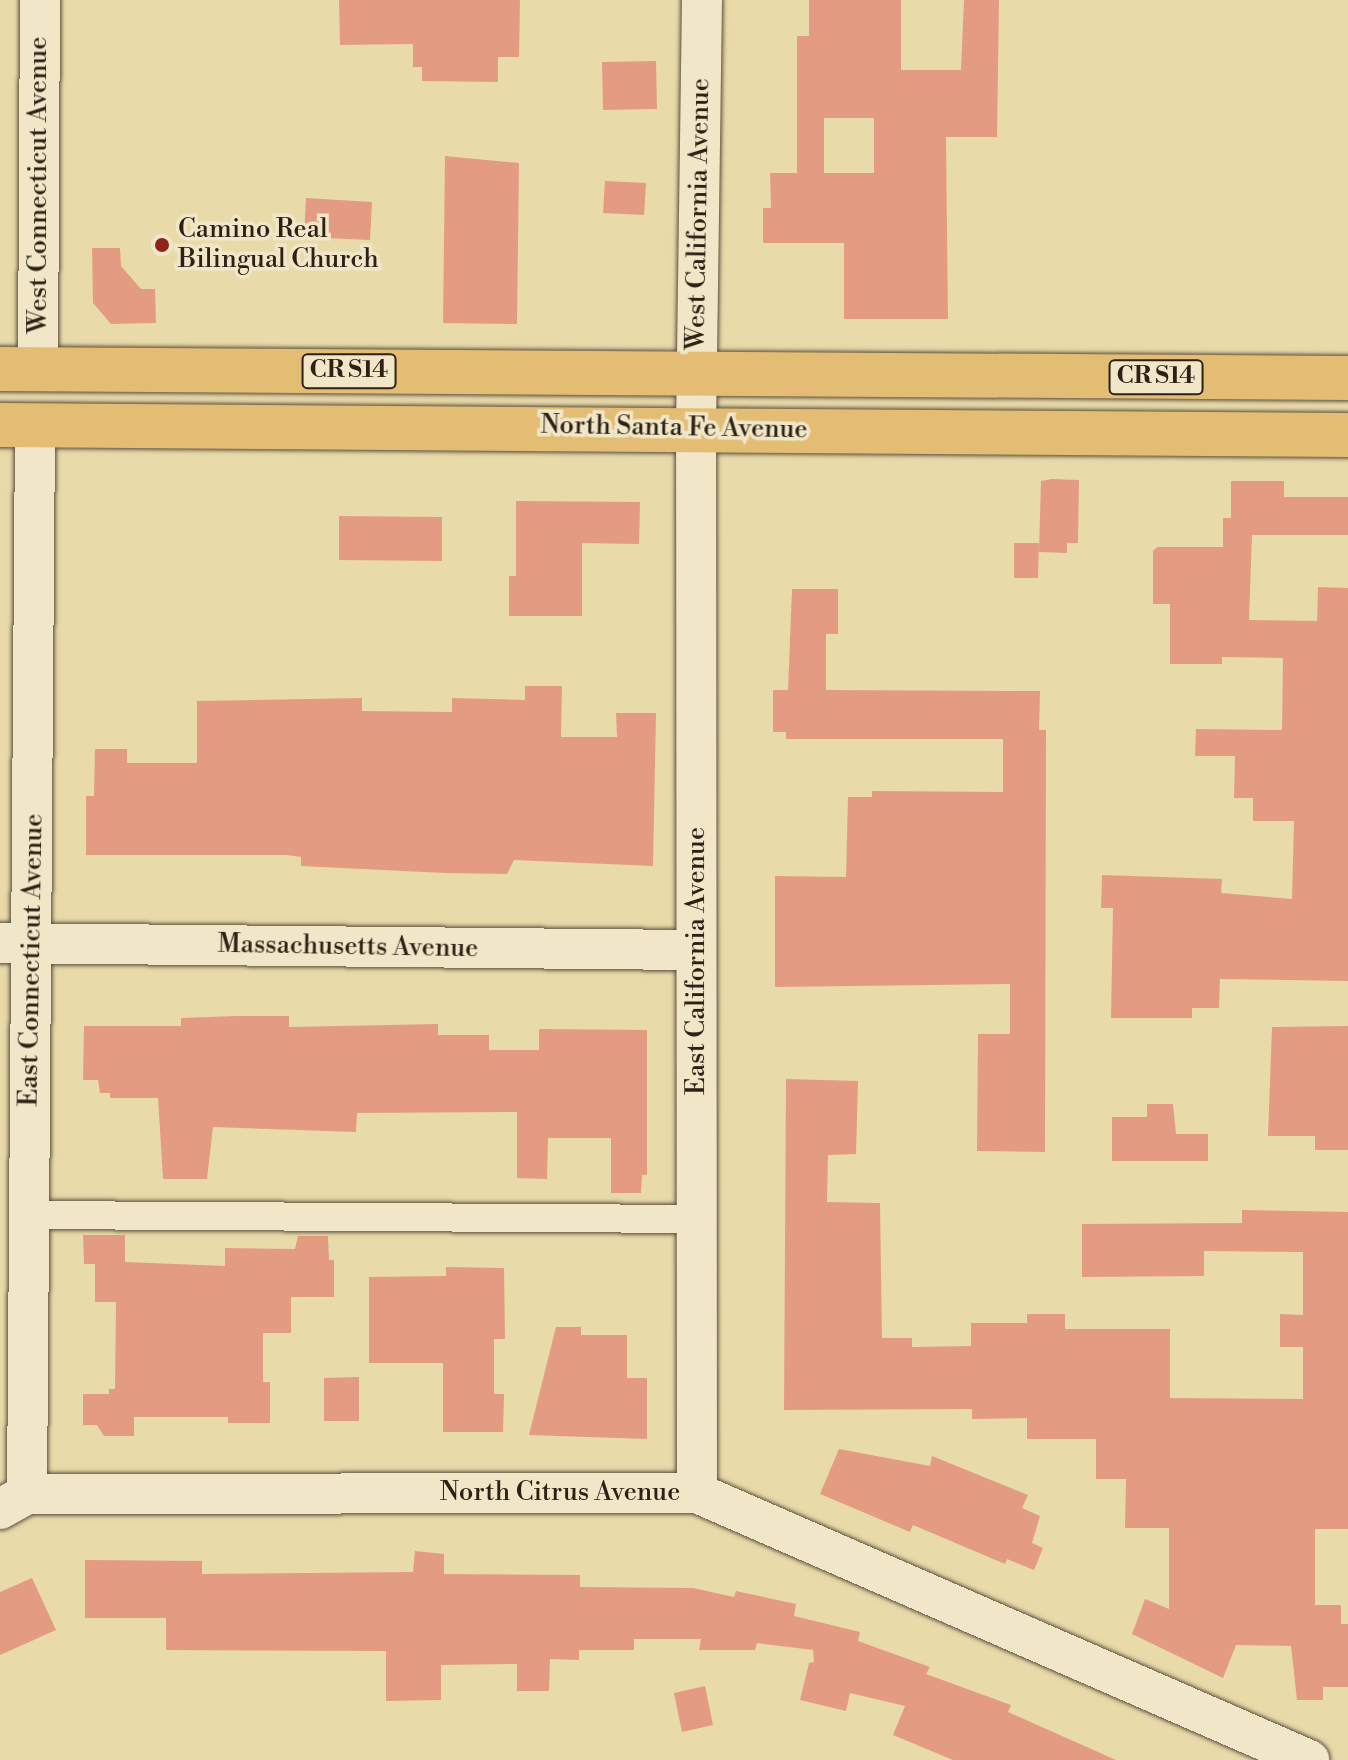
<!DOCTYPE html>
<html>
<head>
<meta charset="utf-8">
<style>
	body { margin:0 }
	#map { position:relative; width:1348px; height:1760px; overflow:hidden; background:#e9daaa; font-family:"Libre Bodoni",serif }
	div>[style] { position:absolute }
	.building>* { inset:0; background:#e39c82 }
	.roads { filter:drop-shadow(0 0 2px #5c4f3b) drop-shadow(0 0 2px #5c4f3b) }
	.street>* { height:28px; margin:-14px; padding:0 14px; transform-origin:14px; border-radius:14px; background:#f1e7c8 }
	.secondary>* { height:40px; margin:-20px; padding:0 20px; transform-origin:20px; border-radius:20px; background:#f1e7c8 }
	.primary>* { height:44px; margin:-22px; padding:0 22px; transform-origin:22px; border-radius:22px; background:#e4bd75 }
	.dots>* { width:22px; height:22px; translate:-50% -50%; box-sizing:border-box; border:4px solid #f1e7c8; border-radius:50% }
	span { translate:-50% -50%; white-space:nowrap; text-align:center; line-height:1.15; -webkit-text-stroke:7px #f1e7c8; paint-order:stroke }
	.shield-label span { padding:2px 6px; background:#f1e7c8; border:2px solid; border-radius:6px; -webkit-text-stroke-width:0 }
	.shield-label { font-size:24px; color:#2d2116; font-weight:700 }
	.street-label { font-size:26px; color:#2d2116 }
	.poi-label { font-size:26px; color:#2d2116 }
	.left { translate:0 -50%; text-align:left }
</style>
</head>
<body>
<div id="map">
	<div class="building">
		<div style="clip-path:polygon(339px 0,520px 0,519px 57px,498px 57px,498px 82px,422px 81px,422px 67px,413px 67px,413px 44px,340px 45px)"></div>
		<div style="clip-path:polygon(evenodd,809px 0,901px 0,901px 70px,961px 70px,964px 0,999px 0,997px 137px,946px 137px,948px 319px,844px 319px,844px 243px,763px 243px,763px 208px,771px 208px,770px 173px,797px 173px,797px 36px,809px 36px,809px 0,824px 118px,874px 118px,874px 173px,824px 173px,824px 118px)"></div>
		<div style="clip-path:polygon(656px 61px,657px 109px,603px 110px,602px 62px)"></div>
		<div style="clip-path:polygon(445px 156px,519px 163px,517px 324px,443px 323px)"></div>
		<div style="clip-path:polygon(605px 181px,646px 183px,644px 215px,603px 213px)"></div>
		<div style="clip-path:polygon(306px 198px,372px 202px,370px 240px,304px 237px)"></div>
		<div style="clip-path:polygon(92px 248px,120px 248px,121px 266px,141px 289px,155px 289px,156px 323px,111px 324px,93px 303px)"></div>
		<div style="clip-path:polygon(1052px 479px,1079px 480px,1078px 543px,1067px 543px,1067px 553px,1039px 552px,1041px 481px)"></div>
		<div style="clip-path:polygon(1231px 481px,1284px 481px,1284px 497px,1348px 497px,1348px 535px,1252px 535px,1249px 620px,1317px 621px,1318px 587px,1348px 588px,1348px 981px,1220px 979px,1219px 1008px,1192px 1008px,1192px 1018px,1111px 1018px,1113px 908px,1101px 908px,1102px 875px,1222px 879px,1221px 893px,1292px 899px,1294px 821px,1253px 821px,1253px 798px,1234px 798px,1235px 756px,1195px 756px,1196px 729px,1282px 730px,1283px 658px,1222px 657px,1222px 664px,1170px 664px,1170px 604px,1153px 604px,1153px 551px,1157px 547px,1223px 547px,1223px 518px,1231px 518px)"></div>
		<div style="clip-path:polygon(516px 501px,640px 502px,639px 544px,582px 543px,582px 616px,509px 616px,509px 576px,516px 576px)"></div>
		<div style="clip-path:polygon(339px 516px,442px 517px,442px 561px,339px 560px)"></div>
		<div style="clip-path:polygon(1014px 543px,1039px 543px,1038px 578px,1014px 578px)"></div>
		<div style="clip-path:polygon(792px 589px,838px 589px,838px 634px,826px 634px,826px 690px,1040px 691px,1039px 730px,1046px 730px,1045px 1152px,977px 1151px,978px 1034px,1010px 1034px,1010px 984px,775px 987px,775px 876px,846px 877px,848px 797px,872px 797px,872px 791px,1003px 792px,1003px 739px,786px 739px,786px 732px,773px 732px,773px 690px,788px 690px)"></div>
		<div style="clip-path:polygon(525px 686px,562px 686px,561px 737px,617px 737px,616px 713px,656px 713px,653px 866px,514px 860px,507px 874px,445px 873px,301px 866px,301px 857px,287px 855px,86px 855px,86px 796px,94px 796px,95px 749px,127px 749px,127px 763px,197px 763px,197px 701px,362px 698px,362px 711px,452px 712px,452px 698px,525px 700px)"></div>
		<div style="clip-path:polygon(236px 1016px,289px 1016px,289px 1027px,438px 1024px,438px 1035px,489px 1035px,489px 1050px,539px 1050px,539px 1029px,647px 1030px,647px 1175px,642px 1175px,641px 1193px,611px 1193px,611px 1138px,548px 1138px,547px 1179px,517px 1178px,517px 1112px,357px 1113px,356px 1132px,213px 1127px,207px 1179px,163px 1179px,158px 1098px,110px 1098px,110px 1093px,100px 1093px,98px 1080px,83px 1080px,84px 1026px,181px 1026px,181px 1018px)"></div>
		<div style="clip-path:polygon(1348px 1026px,1348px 1150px,1315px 1150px,1315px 1136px,1268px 1136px,1272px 1027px)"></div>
		<div style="clip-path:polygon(786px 1079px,858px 1081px,856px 1154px,828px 1155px,827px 1202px,880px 1203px,882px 1338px,912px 1338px,912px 1347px,971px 1346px,971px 1323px,1027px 1323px,1027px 1314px,1065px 1314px,1065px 1329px,1170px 1329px,1170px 1398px,1303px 1399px,1303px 1347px,1280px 1347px,1280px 1314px,1303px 1315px,1303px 1252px,1204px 1251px,1204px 1276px,1082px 1277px,1082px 1224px,1242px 1223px,1242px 1210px,1348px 1212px,1348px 1529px,1315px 1529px,1315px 1605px,1341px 1605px,1341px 1624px,1348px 1624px,1348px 1687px,1323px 1687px,1323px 1700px,1297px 1700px,1291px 1646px,1236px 1645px,1223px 1678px,1132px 1634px,1145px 1599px,1169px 1609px,1169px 1528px,1125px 1528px,1126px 1479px,1096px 1479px,1096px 1439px,1027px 1439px,1027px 1418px,972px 1419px,972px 1409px,784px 1410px)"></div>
		<div style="clip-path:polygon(1147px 1104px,1173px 1104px,1176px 1134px,1208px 1134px,1208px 1161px,1112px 1161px,1112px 1117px,1147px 1117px)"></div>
		<div style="clip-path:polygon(83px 1235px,125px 1235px,125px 1262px,225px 1266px,225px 1248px,295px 1249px,298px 1236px,328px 1236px,329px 1260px,334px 1260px,334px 1297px,291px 1297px,291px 1333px,263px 1333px,263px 1382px,270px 1382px,270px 1423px,228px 1423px,228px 1417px,134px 1417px,134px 1436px,104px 1436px,97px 1425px,83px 1425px,83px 1394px,109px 1394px,109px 1389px,115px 1389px,116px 1302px,95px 1302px,95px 1264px,84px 1264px)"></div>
		<div style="clip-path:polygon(446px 1267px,504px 1268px,505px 1339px,494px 1339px,494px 1394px,504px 1394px,503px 1432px,443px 1432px,443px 1363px,369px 1363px,369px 1277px,446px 1276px)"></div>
		<div style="clip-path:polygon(556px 1327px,581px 1327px,581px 1335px,627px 1335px,627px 1378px,647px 1378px,647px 1439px,529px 1435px)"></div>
		<div style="clip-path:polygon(359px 1377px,359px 1421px,324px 1421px,324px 1378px)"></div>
		<div style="clip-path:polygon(839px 1449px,930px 1466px,932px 1456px,1028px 1495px,1022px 1508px,1040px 1516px,1032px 1543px,1043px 1548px,1034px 1570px,1007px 1559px,1005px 1564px,913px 1525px,910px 1532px,820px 1494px)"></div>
		<div style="clip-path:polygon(415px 1551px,444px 1554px,444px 1574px,580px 1575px,580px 1587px,693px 1588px,734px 1597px,736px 1591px,796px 1604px,794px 1616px,860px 1632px,858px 1641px,930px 1667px,926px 1674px,1011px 1705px,1008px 1712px,1116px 1760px,953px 1760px,893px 1735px,905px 1706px,850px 1693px,846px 1711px,800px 1700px,809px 1663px,814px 1662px,813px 1650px,757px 1643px,755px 1650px,699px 1650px,701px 1639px,634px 1639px,634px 1650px,579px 1650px,579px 1660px,550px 1659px,549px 1691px,517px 1691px,517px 1664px,441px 1665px,441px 1700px,386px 1701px,386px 1651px,166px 1650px,166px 1618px,85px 1618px,85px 1560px,202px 1561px,202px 1574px,413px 1572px)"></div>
		<div style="clip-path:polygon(32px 1578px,56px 1630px,0 1655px,0 1592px)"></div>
		<div style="clip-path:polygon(705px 1686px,713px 1725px,682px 1732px,674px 1693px)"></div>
	</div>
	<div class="roads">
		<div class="street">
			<div style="left:29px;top:1215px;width:668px;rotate:0.34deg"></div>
		</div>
		<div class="secondary">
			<div style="left:38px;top:370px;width:370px;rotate:-89.7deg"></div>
			<div style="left:0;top:943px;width:696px;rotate:0.58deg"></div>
			<div style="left:697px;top:1493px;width:1064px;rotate:-90.05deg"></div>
			<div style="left:696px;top:429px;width:429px;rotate:-89.2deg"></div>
			<div style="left:27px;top:1494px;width:1069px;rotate:-89.57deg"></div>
			<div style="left:0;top:1509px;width:31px;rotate:-29deg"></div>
			<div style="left:27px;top:1494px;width:670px;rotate:-0.09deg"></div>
			<div style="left:697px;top:1493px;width:668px;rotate:23.57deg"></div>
		</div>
		<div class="primary">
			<div style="left:0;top:369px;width:1348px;rotate:0.38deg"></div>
			<div style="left:0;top:425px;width:1348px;rotate:0.43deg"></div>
		</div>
	</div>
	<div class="dots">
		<div style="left:162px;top:245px;background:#8f2418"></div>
	</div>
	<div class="shield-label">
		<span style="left:349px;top:371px">CR S14</span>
		<span style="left:1156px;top:377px">CR S14</span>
	</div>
	<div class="street-label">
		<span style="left:39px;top:185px;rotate:-90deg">West Connecticut Avenue</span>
		<span style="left:699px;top:214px;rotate:-89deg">West California Avenue</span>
		<span style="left:674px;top:428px;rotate:1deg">North Santa Fe Avenue</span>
		<span style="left:348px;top:947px;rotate:1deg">Massachusetts Avenue</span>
		<span style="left:32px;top:960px;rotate:-89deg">East Connecticut Avenue</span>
		<span style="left:697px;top:961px;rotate:-90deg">East California Avenue</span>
		<span style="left:560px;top:1493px">North Citrus Avenue</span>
	</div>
	<div class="poi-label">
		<span class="left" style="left:178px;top:245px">Camino Real<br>Bilingual Church</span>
	</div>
</div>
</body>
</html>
